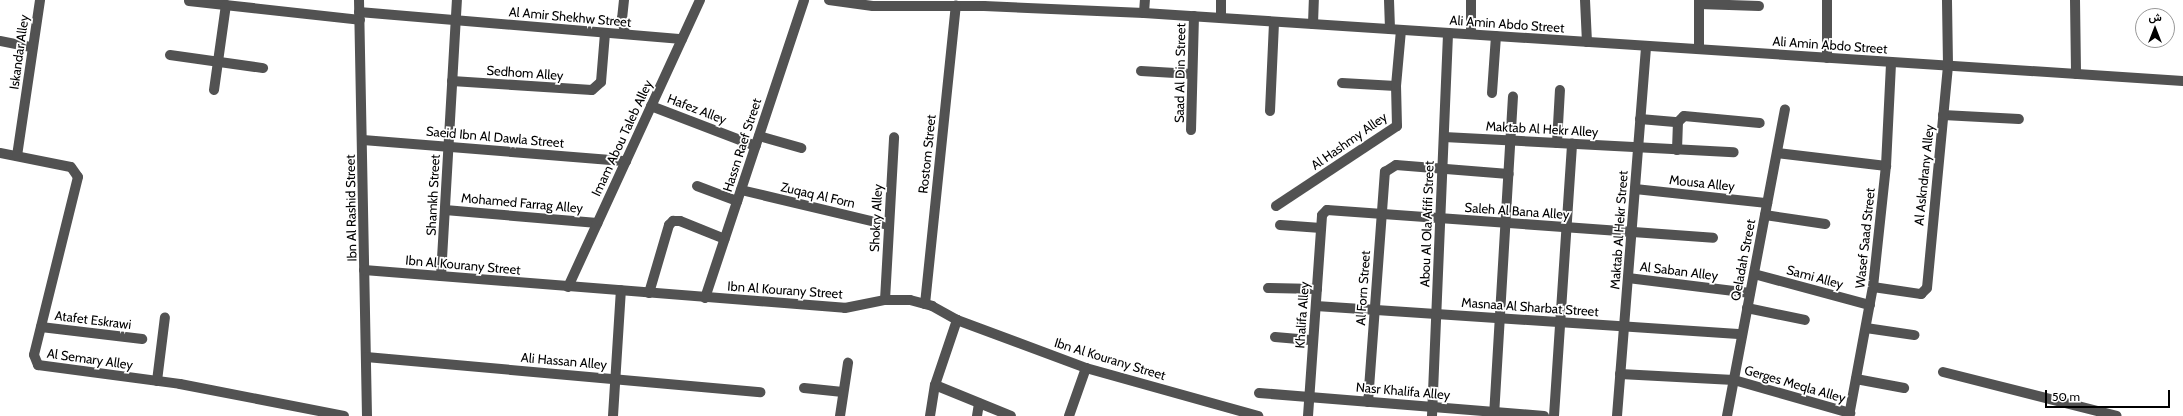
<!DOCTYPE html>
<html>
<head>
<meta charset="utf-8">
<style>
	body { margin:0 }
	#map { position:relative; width:2183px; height:416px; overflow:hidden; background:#fff; font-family:Cabin,Vazirmatn,sans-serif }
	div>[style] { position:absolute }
	.minor>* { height:10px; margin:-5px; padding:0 5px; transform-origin:5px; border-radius:5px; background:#525252 }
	span { translate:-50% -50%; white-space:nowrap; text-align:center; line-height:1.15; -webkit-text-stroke:3.5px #fff; paint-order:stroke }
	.street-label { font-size:13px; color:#000 }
	.north { position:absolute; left:2135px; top:8px; width:40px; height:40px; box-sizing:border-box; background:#fff; border:1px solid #999; border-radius:50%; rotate:0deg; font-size:11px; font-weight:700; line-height:16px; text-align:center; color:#000 }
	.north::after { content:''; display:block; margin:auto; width:14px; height:18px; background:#000; clip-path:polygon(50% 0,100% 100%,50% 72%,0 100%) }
	.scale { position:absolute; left:2045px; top:390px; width:125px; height:18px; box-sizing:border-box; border:2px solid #000; border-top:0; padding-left:5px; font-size:12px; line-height:14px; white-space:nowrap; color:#000; -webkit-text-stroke:3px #fff; paint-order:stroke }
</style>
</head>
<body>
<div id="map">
	<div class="minor">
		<div style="left:359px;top:0;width:416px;rotate:88.9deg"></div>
		<div style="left:624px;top:0;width:18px;rotate:96deg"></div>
		<div style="left:622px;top:18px;width:16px;rotate:79deg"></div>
		<div style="left:829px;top:0;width:44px;rotate:7.8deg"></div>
		<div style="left:873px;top:6px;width:111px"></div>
		<div style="left:984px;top:6px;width:160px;rotate:2.5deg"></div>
		<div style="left:1144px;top:13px;width:1041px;rotate:3.74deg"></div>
		<div style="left:1389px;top:0;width:29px;rotate:88deg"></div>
		<div style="left:1471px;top:0;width:34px;rotate:90deg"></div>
		<div style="left:1585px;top:0;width:42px;rotate:87.3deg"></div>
		<div style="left:1827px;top:0;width:58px;rotate:90deg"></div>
		<div style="left:2075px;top:0;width:74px;rotate:89.2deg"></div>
		<div style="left:189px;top:1px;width:172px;rotate:6.3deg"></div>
		<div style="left:1699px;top:4px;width:60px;rotate:1.9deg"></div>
		<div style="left:359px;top:12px;width:324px;rotate:4.8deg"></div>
		<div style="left:1144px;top:13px;width:13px;rotate:-86deg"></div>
		<div style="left:1221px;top:18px;width:18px;rotate:-90deg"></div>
		<div style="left:1313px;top:24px;width:24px;rotate:-88deg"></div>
		<div style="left:0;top:41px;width:33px;rotate:11deg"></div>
		<div style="left:1699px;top:49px;width:49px;rotate:-90deg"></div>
		<div style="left:170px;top:55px;width:94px;rotate:8deg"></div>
		<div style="left:1141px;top:71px;width:51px;rotate:3.4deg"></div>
		<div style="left:452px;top:81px;width:140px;rotate:3.7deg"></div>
		<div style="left:592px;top:90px;width:12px;rotate:-42deg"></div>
		<div style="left:601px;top:82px;width:49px;rotate:-85.3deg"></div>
		<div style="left:1342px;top:83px;width:54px;rotate:3.2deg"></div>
		<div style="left:214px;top:90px;width:86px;rotate:-82deg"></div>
		<div style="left:1492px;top:93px;width:57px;rotate:-86deg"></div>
		<div style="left:651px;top:106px;width:112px;rotate:20.9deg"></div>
		<div style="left:1270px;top:111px;width:89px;rotate:-87.4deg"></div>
		<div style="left:1943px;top:115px;width:76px;rotate:3deg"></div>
		<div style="left:1640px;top:119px;width:38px;rotate:5deg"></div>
		<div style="left:1191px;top:130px;width:114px;rotate:-88.5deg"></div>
		<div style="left:759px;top:136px;width:44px;rotate:15.9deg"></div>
		<div style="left:1444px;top:137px;width:290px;rotate:3deg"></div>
		<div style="left:363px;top:140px;width:264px;rotate:4.6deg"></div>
		<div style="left:1557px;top:143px;width:53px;rotate:-86.8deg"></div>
		<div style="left:1677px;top:150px;width:28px;rotate:-88deg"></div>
		<div style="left:1678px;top:122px;width:8px;rotate:-45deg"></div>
		<div style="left:1684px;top:116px;width:76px;rotate:5.3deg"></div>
		<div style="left:0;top:153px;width:72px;rotate:11.2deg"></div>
		<div style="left:71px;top:167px;width:12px;rotate:55deg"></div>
		<div style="left:78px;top:177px;width:183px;rotate:103.9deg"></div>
		<div style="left:34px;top:355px;width:11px;rotate:68deg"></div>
		<div style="left:38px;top:365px;width:143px;rotate:7.6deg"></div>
		<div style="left:180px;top:384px;width:167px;rotate:11deg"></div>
		<div style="left:1777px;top:153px;width:110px;rotate:6.8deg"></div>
		<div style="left:17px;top:156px;width:158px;rotate:-81.6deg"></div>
		<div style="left:697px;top:186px;width:43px;rotate:20.6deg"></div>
		<div style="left:1635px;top:189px;width:133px;rotate:6.1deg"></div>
		<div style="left:741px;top:190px;width:151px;rotate:13.4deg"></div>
		<div style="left:1276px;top:206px;width:145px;rotate:-33.5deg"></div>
		<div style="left:1397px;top:126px;width:40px;rotate:-91.4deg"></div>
		<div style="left:1396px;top:86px;width:56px;rotate:-84.9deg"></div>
		<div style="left:445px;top:210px;width:153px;rotate:4.9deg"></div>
		<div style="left:1765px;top:215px;width:61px;rotate:8.5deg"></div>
		<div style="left:1280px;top:225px;width:41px;rotate:4.2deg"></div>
		<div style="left:364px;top:270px;width:482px;rotate:4.5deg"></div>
		<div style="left:845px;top:308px;width:41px;rotate:-11.3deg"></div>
		<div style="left:885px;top:300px;width:25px"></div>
		<div style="left:910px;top:300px;width:23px;rotate:15deg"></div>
		<div style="left:932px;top:306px;width:29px;rotate:29deg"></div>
		<div style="left:957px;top:320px;width:138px;rotate:20.4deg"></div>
		<div style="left:1086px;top:368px;width:179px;rotate:15.6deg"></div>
		<div style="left:1754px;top:274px;width:120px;rotate:15deg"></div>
		<div style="left:441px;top:276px;width:276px;rotate:-86.7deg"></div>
		<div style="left:1628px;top:278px;width:123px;rotate:7deg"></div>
		<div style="left:568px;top:287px;width:316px;rotate:-65.3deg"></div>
		<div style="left:1873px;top:287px;width:49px;rotate:8.3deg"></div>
		<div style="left:1921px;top:294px;width:8px;rotate:-45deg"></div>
		<div style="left:1927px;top:288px;width:224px;rotate:-84.6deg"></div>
		<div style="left:1948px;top:65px;width:65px;rotate:-90.9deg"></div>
		<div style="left:1268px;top:288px;width:49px;rotate:1.2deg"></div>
		<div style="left:649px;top:293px;width:71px;rotate:-73.6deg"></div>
		<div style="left:669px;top:225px;width:6px;rotate:-45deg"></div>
		<div style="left:673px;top:221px;width:7px"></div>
		<div style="left:680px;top:221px;width:48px;rotate:21.8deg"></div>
		<div style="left:705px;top:298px;width:314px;rotate:-71.6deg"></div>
		<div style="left:885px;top:300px;width:163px;rotate:-86.8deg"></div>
		<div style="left:925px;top:304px;width:300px;rotate:-84.1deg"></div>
		<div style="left:1316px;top:306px;width:427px;rotate:3.8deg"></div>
		<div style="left:1747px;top:308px;width:59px;rotate:11.7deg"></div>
		<div style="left:41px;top:327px;width:102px;rotate:6.8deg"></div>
		<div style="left:1866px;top:328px;width:49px;rotate:8.3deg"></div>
		<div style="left:1275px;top:337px;width:38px;rotate:5deg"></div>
		<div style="left:366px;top:357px;width:396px;rotate:5.1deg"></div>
		<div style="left:1943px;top:372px;width:179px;rotate:14.2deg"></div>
		<div style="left:1620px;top:374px;width:114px;rotate:3deg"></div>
		<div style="left:1734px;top:380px;width:121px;rotate:15.9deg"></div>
		<div style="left:1856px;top:379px;width:49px;rotate:10.6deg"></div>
		<div style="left:157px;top:381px;width:64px;rotate:-82.9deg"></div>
		<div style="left:935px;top:385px;width:82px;rotate:22.2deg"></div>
		<div style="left:804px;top:388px;width:39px;rotate:6deg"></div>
		<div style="left:1259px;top:393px;width:286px;rotate:4.6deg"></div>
		<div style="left:1368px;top:402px;width:231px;rotate:-85.8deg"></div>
		<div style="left:1385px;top:172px;width:13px;rotate:-32deg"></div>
		<div style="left:1396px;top:165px;width:113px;rotate:4.6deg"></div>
		<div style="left:613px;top:416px;width:126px;rotate:-86.4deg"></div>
		<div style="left:840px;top:416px;width:54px;rotate:-81.4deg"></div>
		<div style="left:930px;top:416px;width:31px;rotate:-81deg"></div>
		<div style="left:935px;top:385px;width:69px;rotate:-71.3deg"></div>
		<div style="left:977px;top:416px;width:13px;rotate:-81deg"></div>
		<div style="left:1069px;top:416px;width:51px;rotate:-70.5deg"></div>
		<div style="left:1308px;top:416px;width:201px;rotate:-86deg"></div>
		<div style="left:1322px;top:215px;width:7px;rotate:-45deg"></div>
		<div style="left:1327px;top:210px;width:387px;rotate:4.1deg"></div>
		<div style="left:1432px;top:416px;width:383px;rotate:-87.6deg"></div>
		<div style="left:1494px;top:416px;width:320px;rotate:-86.6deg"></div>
		<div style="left:1554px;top:416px;width:273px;rotate:-86.2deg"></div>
		<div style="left:1617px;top:416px;width:371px;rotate:-85.5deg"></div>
		<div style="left:1727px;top:416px;width:312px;rotate:-79.3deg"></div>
		<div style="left:1849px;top:416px;width:131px;rotate:-79.5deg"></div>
		<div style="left:1873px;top:287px;width:122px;rotate:-83.9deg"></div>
		<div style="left:1886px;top:166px;width:104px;rotate:-87.2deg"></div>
	</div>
	<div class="street-label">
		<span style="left:570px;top:17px;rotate:5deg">Al Amir Shekhw Street</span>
		<span style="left:1507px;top:24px;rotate:4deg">Ali Amin Abdo Street</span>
		<span style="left:1830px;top:45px;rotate:4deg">Ali Amin Abdo Street</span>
		<span style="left:19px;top:52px;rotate:-82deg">Iskandar Alley</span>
		<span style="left:525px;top:73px;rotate:4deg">Sedhom Alley</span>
		<span style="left:1180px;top:73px;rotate:-89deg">Saad Al Din Street</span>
		<span style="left:697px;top:109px;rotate:21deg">Hafez Alley</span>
		<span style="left:1542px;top:129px;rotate:3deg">Maktab Al Hekr Alley</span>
		<span style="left:495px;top:137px;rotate:5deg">Saeid Ibn Al Dawla Street</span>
		<span style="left:622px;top:138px;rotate:-65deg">Imam Abou Taleb Alley</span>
		<span style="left:1349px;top:141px;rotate:-35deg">Al Hashmy Alley</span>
		<span style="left:742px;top:145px;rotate:-72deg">Hassn Raef Street</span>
		<span style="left:927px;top:154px;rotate:-84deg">Rostom Street</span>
		<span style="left:1924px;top:175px;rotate:-84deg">Al Askndrany Alley</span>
		<span style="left:1702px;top:183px;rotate:6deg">Mousa Alley</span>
		<span style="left:433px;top:195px;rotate:-87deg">Shamkh Street</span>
		<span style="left:818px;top:195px;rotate:13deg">Zuqaq Al Forn</span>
		<span style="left:522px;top:203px;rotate:5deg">Mohamed Farrag Alley</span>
		<span style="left:351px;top:208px;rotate:-91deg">Ibn Al Rashid Street</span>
		<span style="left:1517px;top:211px;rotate:4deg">Saleh Al Bana Alley</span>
		<span style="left:876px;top:218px;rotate:-87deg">Shokry Alley</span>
		<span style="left:1427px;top:224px;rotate:-88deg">Abou Al Ola Afifi Street</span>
		<span style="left:1619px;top:230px;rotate:-86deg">Maktab Al Hekr Street</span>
		<span style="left:1865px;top:238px;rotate:-84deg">Wasef Saad Street</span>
		<span style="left:1743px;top:260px;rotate:-79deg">Qeladah Street</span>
		<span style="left:463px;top:265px;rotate:5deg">Ibn Al Kourany Street</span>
		<span style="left:1679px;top:271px;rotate:7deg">Al Saban Alley</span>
		<span style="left:1815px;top:277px;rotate:15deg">Sami Alley</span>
		<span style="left:1363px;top:288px;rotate:-86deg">Al Forn Street</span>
		<span style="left:785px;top:290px;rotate:4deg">Ibn Al Kourany Street</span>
		<span style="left:1530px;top:307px;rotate:4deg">Masnaa Al Sharbat Street</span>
		<span style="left:1302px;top:315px;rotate:-86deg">Khalifa Alley</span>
		<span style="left:93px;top:320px;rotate:7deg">Atafet Eskrawi</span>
		<span style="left:90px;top:359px;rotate:8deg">Al Semary Alley</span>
		<span style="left:1110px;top:359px;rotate:17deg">Ibn Al Kourany Street</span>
		<span style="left:564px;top:361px;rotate:5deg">Ali Hassan Alley</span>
		<span style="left:1795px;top:384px;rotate:16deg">Gerges Meqla Alley</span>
		<span style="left:1403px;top:391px;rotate:5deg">Nasr Khalifa Alley</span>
	</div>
	<div class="north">ش</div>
	<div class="scale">50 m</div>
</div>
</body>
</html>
